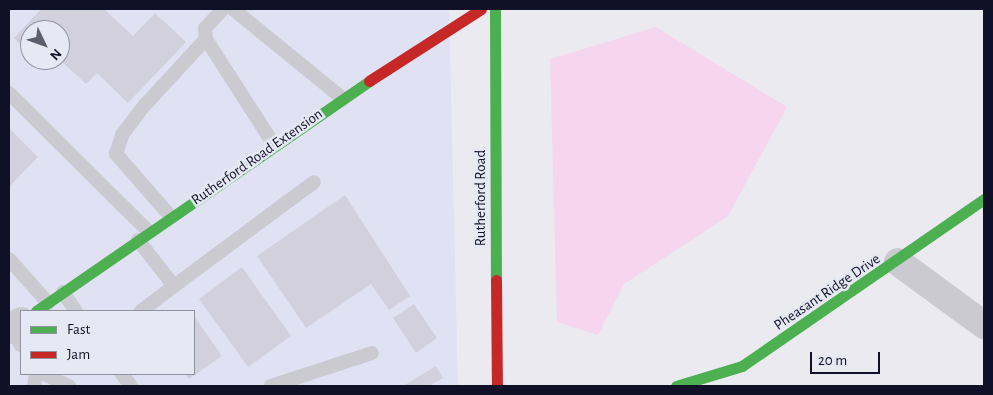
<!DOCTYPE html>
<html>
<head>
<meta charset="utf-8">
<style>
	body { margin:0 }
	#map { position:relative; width:993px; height:395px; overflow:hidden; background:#eaeaf0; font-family:"Alegreya Sans",sans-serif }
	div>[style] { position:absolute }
	.built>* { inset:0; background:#e0e2f4 }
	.green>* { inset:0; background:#f6d6ee }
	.building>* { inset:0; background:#d2d0dd }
	.lane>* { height:14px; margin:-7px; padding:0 7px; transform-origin:7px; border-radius:7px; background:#cacad0 }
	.street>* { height:28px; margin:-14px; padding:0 14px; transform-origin:14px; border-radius:14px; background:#cacad0 }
	.fast>* { height:11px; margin:-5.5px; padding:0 5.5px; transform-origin:5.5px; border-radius:5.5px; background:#4caf50 }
	.jam>* { height:11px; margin:-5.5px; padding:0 5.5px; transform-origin:5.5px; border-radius:5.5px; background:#c62828 }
	span { translate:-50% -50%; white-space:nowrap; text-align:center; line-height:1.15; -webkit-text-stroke:5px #e6e8f4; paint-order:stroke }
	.street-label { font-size:15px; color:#101126 }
	.frame { position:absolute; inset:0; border:10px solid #101126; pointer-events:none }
	.legend { position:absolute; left:20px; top:310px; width:175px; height:65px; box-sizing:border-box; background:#e6e8f4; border:1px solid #9092a2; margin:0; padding:6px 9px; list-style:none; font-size:15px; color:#101126 }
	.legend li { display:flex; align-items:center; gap:10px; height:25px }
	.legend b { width:25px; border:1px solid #9092a2 }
	.north { position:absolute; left:20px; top:20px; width:50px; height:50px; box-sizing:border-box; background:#e6e8f4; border:1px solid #9092a2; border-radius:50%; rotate:132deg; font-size:14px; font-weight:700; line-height:20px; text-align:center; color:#101126 }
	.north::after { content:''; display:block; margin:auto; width:18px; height:22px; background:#5c5d6d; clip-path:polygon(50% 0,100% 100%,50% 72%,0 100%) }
	.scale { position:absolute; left:810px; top:352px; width:70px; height:22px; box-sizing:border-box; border:2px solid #101126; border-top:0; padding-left:6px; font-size:15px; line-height:18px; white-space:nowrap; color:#101126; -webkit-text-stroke:4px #e6e8f4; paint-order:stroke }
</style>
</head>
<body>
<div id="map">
	<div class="built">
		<div style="clip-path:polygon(evenodd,9px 9px,449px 9px,458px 386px,9px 386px,9px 9px,30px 30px,60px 30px,60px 60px,30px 60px,30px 30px,9px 9px,21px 311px,194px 311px,194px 374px,21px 374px,21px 311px)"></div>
	</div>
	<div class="green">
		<div style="clip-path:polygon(656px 27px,787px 107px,728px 216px,624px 284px,598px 335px,557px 322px,550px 59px)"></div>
	</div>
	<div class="building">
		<div style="clip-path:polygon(41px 9px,104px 9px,133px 36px,155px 13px,186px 42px,128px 103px,97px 73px,86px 84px,60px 60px,60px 30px,30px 30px,30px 54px,14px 38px)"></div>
		<div style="clip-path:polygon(37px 60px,53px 60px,45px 68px)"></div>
		<div style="clip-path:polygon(9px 128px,38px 157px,9px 187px)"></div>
		<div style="clip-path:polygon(345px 195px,410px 296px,389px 310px,371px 284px,306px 328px,257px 256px)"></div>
		<div style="clip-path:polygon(242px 267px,291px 336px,248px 367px,199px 299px)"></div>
		<div style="clip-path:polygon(414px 304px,437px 338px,416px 353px,393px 318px)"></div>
		<div style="clip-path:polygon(194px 316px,222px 356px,189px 379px,185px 374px,194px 374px)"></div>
		<div style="clip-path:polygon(436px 366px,443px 378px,429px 386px,403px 386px)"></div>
	</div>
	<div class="lane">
		<div style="left:223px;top:9px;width:26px;rotate:133deg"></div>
		<div style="left:205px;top:28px;width:11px;rotate:85deg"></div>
		<div style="left:206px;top:39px;width:126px;rotate:57.3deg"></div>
		<div style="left:233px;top:9px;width:139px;rotate:39.2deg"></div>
		<div style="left:9px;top:93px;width:197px;rotate:44.8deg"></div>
		<div style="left:171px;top:217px;width:84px;rotate:-131.1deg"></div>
		<div style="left:116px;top:154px;width:20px;rotate:-72deg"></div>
		<div style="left:122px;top:135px;width:38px;rotate:-53deg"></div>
		<div style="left:145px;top:105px;width:90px;rotate:-47.3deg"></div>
		<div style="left:138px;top:240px;width:58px;rotate:52deg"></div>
		<div style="left:174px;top:286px;width:174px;rotate:-36.6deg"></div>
		<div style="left:9px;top:259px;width:59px;rotate:48.4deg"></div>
		<div style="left:63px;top:292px;width:23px;rotate:56deg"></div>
		<div style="left:141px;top:311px;width:41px;rotate:-37.1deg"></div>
		<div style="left:11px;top:328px;width:20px;rotate:60deg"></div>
		<div style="left:44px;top:374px;width:28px;rotate:26deg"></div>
		<div style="left:122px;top:374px;width:15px;rotate:53deg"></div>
		<div style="left:34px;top:386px;width:12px;rotate:-81deg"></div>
		<div style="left:271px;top:386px;width:106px;rotate:-18.1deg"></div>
	</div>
	<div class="street">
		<div style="left:898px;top:262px;width:107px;rotate:36.2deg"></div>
		<div style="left:9px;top:330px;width:15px;rotate:-37deg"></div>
	</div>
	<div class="fast">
		<div style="left:495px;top:9px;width:271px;rotate:89.8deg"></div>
		<div style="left:36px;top:311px;width:405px;rotate:-34.6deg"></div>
		<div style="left:676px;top:386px;width:69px;rotate:-16.9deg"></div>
		<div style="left:742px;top:366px;width:294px;rotate:-34.6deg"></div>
	</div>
	<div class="jam">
		<div style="left:369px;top:81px;width:133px;rotate:-32.7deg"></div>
		<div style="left:496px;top:280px;width:106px;rotate:89.5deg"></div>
	</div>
	<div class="street-label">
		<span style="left:257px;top:157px;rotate:-35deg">Rutherford Road Extension</span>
		<span style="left:481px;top:198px;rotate:-90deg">Rutherford Road</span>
		<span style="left:827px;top:292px;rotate:-34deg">Pheasant Ridge Drive</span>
	</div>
	<div class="frame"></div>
	<ul class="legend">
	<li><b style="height:6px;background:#4caf50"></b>Fast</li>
	<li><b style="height:6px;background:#c62828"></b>Jam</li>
	</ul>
	<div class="north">N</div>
	<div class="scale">20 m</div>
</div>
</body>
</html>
